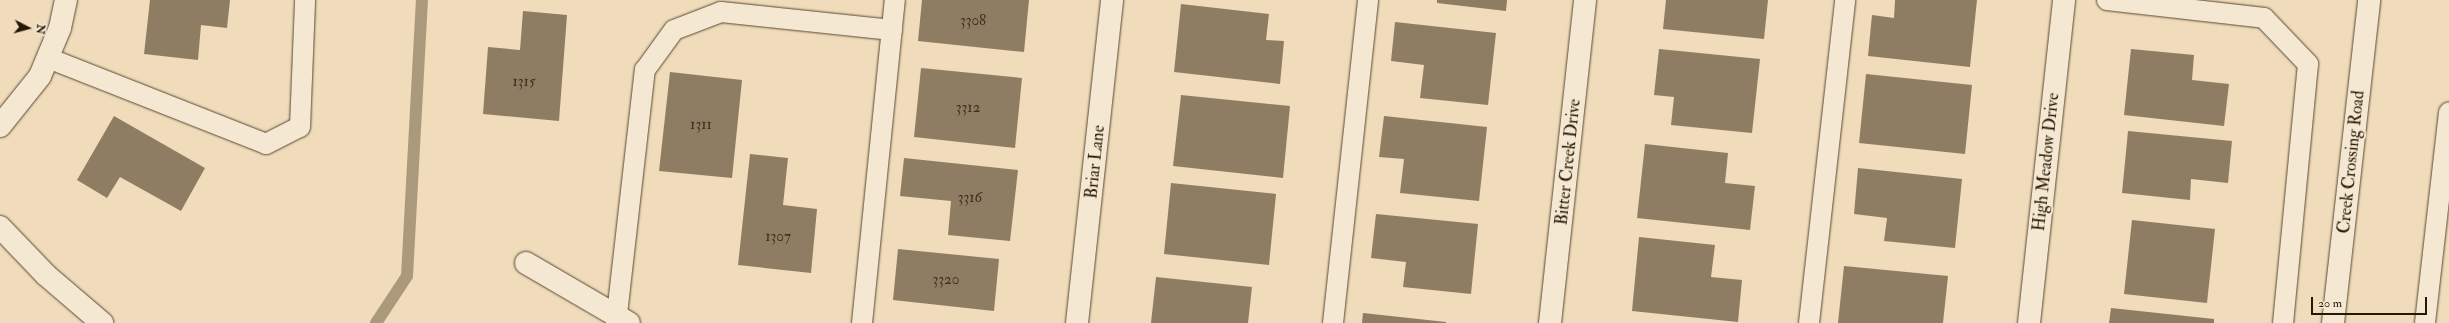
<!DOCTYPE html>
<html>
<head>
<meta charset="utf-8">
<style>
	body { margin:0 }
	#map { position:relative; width:2449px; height:323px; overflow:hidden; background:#f0dbba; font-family:"IM FELL Double Pica",serif }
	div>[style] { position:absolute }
	.stream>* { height:12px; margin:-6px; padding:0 6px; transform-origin:6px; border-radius:6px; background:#ab997c }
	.building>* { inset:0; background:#8f7d63 }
	.roads { filter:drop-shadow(0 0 1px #584932) drop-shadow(0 0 1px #584932) }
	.lane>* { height:20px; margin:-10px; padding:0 10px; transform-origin:10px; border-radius:10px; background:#f5e8d2 }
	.street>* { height:22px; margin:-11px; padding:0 11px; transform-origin:11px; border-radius:11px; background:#f5e8d2 }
	.secondary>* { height:22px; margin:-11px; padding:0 11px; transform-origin:11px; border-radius:11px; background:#f5e8d2 }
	span { translate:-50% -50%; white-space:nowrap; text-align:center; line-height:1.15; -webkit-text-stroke:4px #f5e8d2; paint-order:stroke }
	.number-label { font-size:15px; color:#40311c }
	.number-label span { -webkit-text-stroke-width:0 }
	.street-label { font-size:17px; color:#251805 }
	.north { position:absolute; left:8px; top:8px; width:40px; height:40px; -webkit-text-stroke:3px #f5e8d2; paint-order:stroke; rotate:96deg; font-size:11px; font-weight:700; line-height:16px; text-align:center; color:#251805 }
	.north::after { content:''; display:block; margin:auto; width:14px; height:18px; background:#251805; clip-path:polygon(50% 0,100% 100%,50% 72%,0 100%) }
	.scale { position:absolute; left:2311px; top:297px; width:116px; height:18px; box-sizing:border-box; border:2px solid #251805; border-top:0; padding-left:5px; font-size:12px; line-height:14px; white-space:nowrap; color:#251805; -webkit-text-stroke:3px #f5e8d2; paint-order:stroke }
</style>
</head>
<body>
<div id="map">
	<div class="stream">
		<div style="left:376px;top:323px;width:56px;rotate:-56.6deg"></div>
		<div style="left:407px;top:276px;width:276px;rotate:-86.9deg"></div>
	</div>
	<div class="building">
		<div style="clip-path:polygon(150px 0,230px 0,227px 28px,201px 25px,198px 60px,144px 54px)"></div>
		<div style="clip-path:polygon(922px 0,1029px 0,1024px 52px,918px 41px)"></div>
		<div style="clip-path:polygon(1437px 0,1507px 0,1506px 11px,1437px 3px)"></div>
		<div style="clip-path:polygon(1666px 0,1768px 0,1764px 39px,1663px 29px)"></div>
		<div style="clip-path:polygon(1895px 0,1977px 0,1970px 67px,1868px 56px,1872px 15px,1894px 18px)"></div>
		<div style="clip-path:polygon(1181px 4px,1269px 14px,1266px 40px,1284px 41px,1280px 84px,1174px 72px)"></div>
		<div style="clip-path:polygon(523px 11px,567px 15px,559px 121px,483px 114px,488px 47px,520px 50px)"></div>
		<div style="clip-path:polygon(1395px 22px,1496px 33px,1488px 105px,1420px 98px,1424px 65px,1391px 61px)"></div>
		<div style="clip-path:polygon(1659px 49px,1760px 59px,1752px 133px,1671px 125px,1674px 97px,1654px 95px)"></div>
		<div style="clip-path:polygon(2131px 49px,2194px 55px,2192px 80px,2229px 84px,2224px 126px,2124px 115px)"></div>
		<div style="clip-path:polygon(921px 68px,1022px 78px,1015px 148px,914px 137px)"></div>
		<div style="clip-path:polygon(670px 72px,742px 80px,732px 178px,659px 171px)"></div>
		<div style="clip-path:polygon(1866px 74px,1972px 85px,1965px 154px,1859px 143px)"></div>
		<div style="clip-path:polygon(1181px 95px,1290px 106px,1283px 178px,1173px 166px)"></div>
		<div style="clip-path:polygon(114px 116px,205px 168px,181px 211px,120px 177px,107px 198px,77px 180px)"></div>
		<div style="clip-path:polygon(1384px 116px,1487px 127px,1479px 201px,1400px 193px,1404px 159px,1379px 157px)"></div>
		<div style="clip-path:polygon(2128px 131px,2232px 141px,2228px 183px,2191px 179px,2190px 200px,2122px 193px)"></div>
		<div style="clip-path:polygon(1645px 144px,1728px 153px,1725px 183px,1755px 186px,1750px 230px,1637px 218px)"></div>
		<div style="clip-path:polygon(750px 154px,788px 158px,783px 205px,817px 209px,811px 273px,738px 265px)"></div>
		<div style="clip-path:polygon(904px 158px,1018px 170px,1010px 241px,948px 235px,951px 201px,900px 196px)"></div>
		<div style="clip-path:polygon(1858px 168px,1962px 179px,1955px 248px,1884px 241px,1887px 218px,1854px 214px)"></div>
		<div style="clip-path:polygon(1171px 183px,1276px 194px,1269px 265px,1164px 254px)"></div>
		<div style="clip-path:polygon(1376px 214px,1478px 224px,1471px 294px,1403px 287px,1406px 262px,1371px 258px)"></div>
		<div style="clip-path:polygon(2132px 220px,2215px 229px,2207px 303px,2124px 294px)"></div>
		<div style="clip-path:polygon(1639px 237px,1715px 245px,1711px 277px,1742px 280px,1738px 322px,1632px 311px)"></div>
		<div style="clip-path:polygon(898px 249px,999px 259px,994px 311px,893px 300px)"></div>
		<div style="clip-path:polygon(1844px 266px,1948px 276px,1943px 323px,1838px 323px)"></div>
		<div style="clip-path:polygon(1156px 277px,1252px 287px,1248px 323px,1151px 323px)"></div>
		<div style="clip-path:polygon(2111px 308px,2214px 319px,2214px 323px,2109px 323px)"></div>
		<div style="clip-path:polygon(1363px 313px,1446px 322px,1446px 323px,1362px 323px)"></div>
	</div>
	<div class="roads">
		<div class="lane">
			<div style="left:2107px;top:0;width:158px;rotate:6.5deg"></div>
			<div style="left:2264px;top:18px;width:64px;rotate:46.3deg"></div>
			<div style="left:2308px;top:64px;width:260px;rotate:95.5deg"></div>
			<div style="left:48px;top:58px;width:234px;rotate:21.5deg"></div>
			<div style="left:266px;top:144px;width:38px;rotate:-27deg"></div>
			<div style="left:300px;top:127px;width:127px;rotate:-87.7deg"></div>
			<div style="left:616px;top:323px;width:255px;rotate:-83.5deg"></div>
			<div style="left:645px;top:70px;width:49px;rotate:-54.1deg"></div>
			<div style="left:674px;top:30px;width:50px;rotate:-21deg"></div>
			<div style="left:721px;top:12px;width:172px;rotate:6deg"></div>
			<div style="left:862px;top:323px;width:325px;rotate:-84.2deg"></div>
			<div style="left:1333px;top:323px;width:325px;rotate:-83.8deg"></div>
			<div style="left:1809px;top:323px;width:325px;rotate:-83.6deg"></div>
			<div style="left:2425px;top:323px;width:212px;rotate:-83.5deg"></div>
		</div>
		<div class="street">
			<div style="left:0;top:126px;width:64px;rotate:-51.3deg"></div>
			<div style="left:40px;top:76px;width:52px;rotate:-67.4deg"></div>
			<div style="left:60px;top:28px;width:29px;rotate:-78deg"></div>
			<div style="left:526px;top:263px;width:119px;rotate:30.2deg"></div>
			<div style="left:1077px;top:323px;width:325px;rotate:-83.8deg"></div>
			<div style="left:1550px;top:323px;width:325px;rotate:-83.8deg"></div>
			<div style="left:2029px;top:323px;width:325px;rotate:-83.8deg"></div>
		</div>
		<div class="secondary">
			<div style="left:0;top:227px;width:66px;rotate:46.2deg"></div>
			<div style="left:46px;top:275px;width:74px;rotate:40.6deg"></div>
			<div style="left:2333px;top:323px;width:325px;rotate:-83.6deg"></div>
		</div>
	</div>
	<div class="number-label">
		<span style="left:973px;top:21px">3308</span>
		<span style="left:524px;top:82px">1315</span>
		<span style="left:968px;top:108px">3312</span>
		<span style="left:701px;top:125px">1311</span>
		<span style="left:970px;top:198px">3316</span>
		<span style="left:778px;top:237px">1307</span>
		<span style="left:946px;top:280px">3320</span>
	</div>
	<div class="street-label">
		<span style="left:1095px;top:162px;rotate:-84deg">Briar Lane</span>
		<span style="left:1568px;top:162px;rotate:-84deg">Bitter Creek Drive</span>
		<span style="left:2046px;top:162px;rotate:-84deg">High Meadow Drive</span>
		<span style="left:2351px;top:162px;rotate:-84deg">Creek Crossing Road</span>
	</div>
	<div class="north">N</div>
	<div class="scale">20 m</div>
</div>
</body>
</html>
